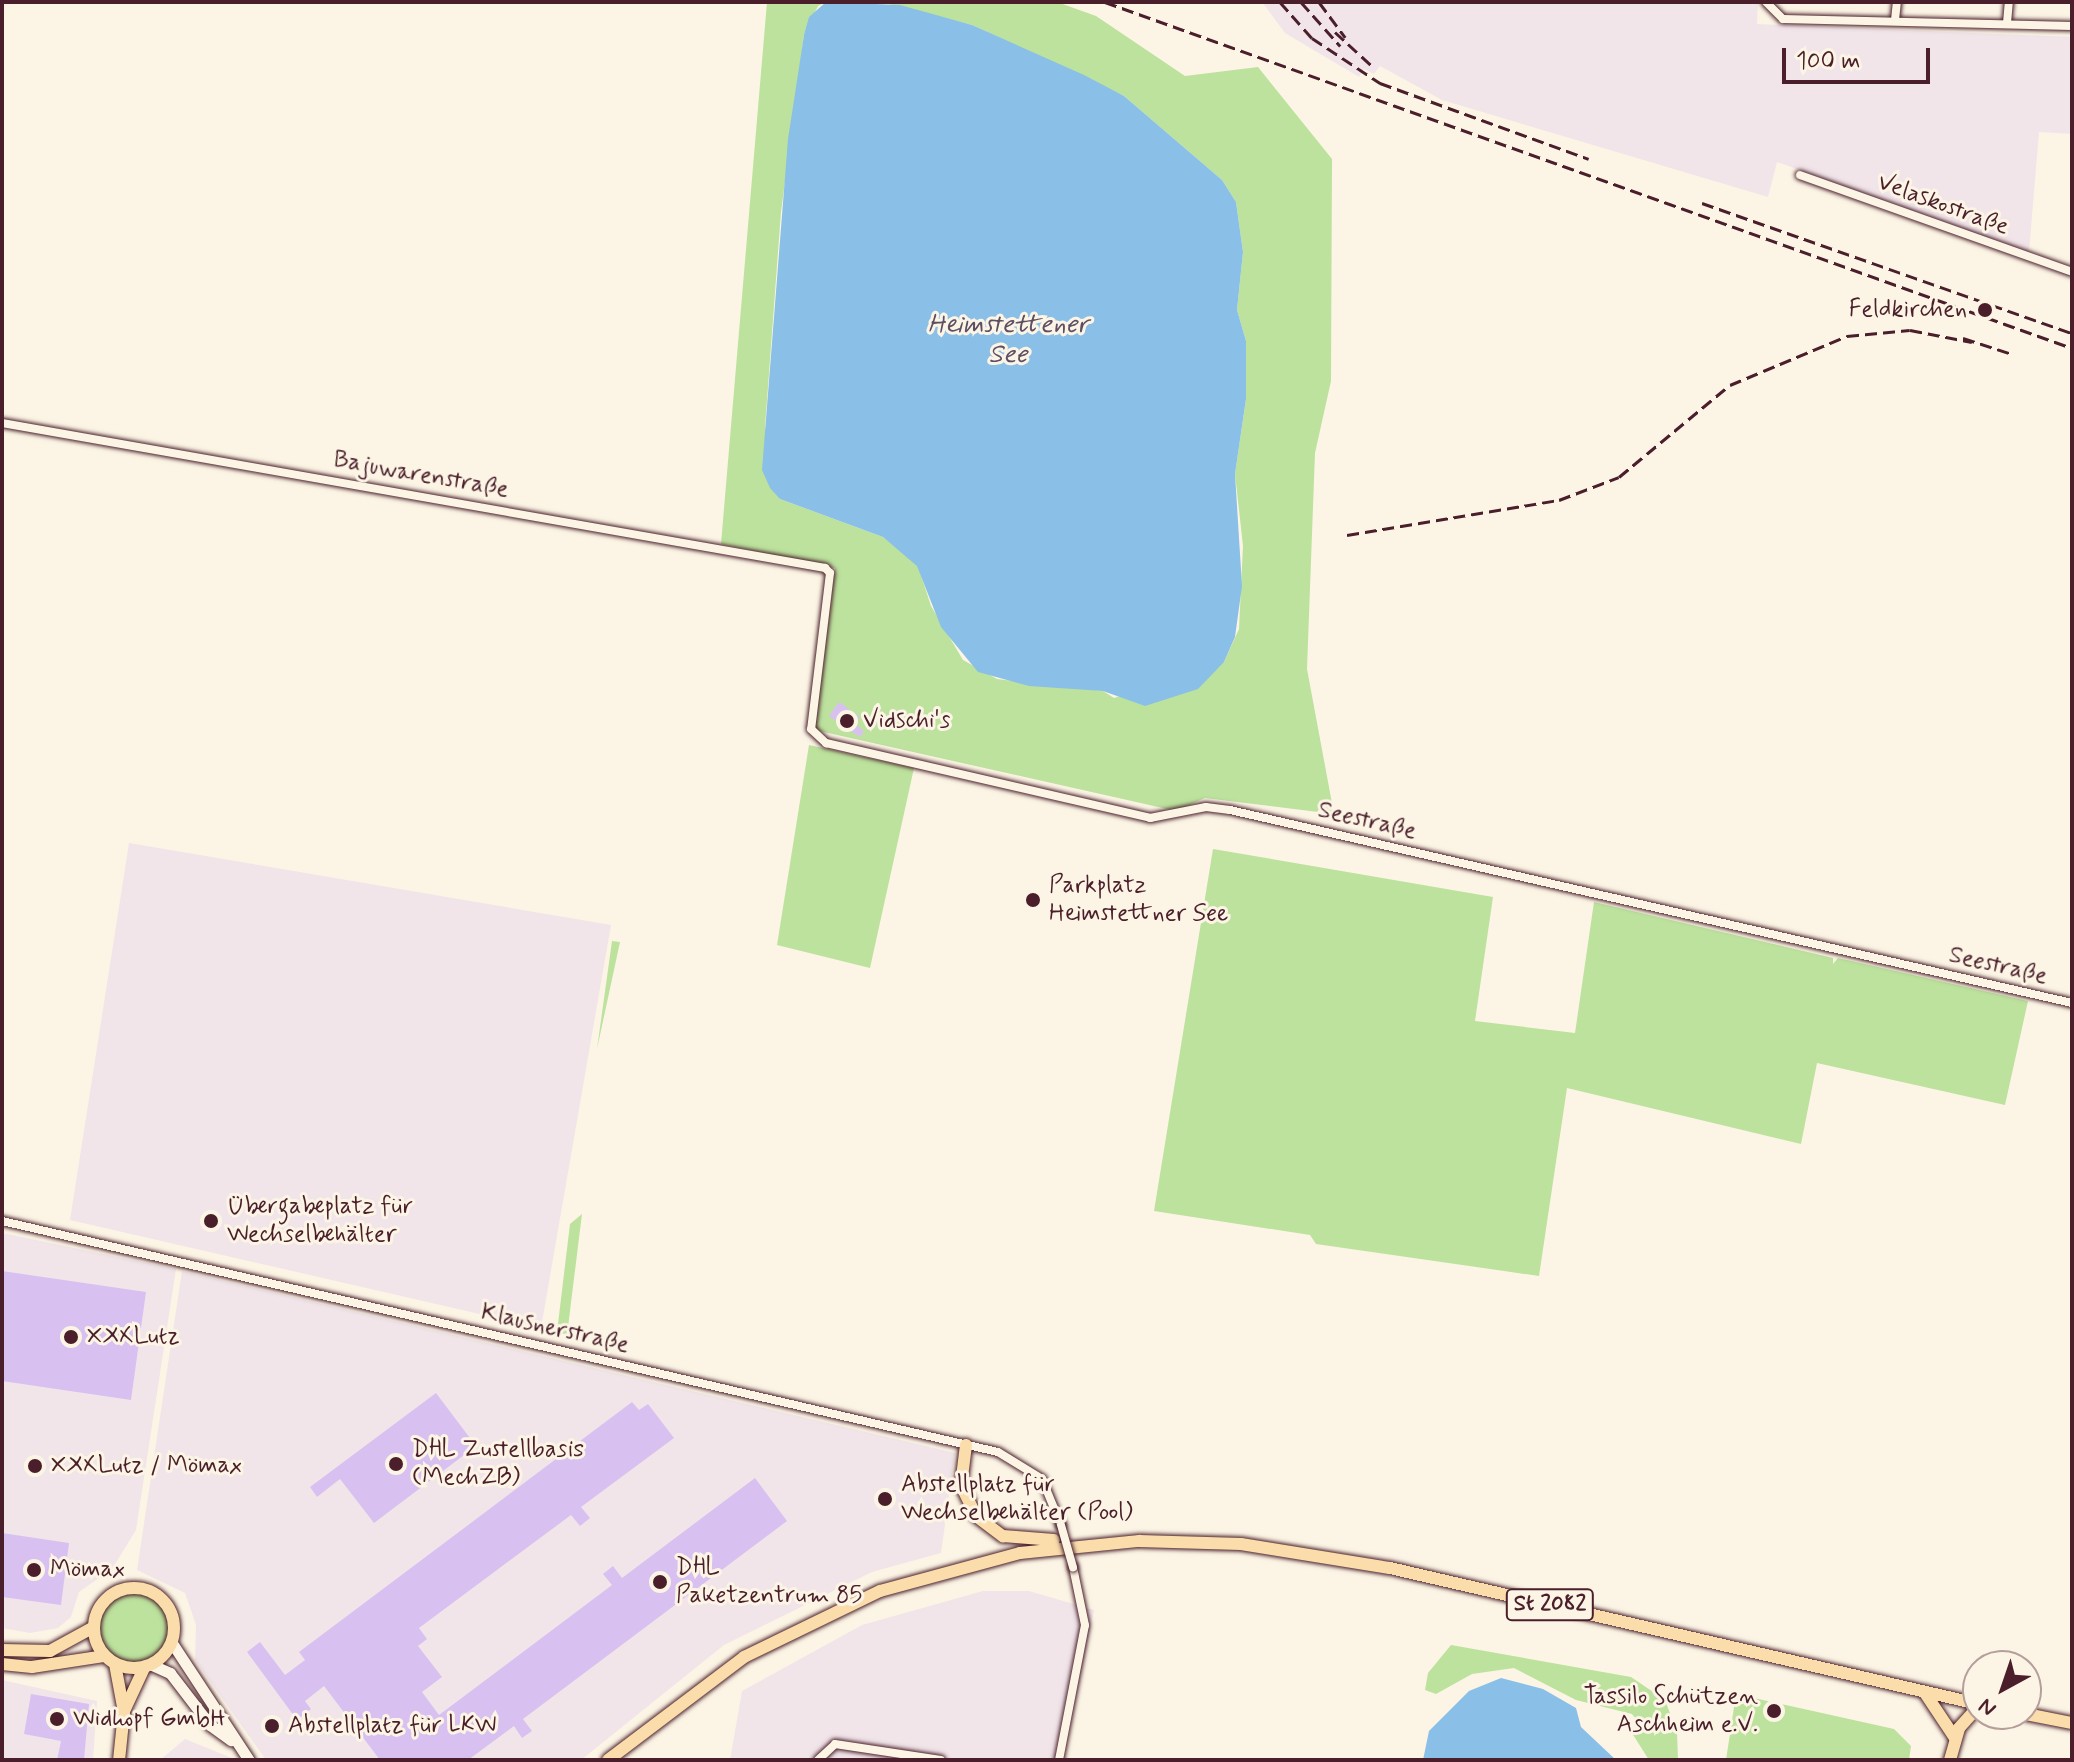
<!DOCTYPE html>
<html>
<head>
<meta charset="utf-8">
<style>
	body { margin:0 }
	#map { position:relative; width:2074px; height:1762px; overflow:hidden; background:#fcf5e5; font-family:Mynerve,sans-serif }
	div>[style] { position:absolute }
	.built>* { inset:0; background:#f1e5e9 }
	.green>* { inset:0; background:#bce29d }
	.round { border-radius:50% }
	.water>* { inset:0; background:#8abfe7 }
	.building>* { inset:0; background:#d8c1f1 }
	.roads { filter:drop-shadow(0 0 2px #4a1f2b) drop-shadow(0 0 2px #4a1f2b) }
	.street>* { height:8px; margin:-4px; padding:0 4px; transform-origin:4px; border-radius:4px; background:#fcf5e5 }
	.secondary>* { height:11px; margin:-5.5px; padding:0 5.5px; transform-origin:5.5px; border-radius:5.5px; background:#fcf5e5 }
	.primary>* { height:12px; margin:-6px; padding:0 6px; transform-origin:6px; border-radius:6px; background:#faddab }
	.primary>.ring { margin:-6px; padding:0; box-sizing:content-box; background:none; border:12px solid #faddab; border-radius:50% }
	.rail>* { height:3px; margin-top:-1.5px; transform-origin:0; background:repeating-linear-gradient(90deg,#4a1f2b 0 12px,transparent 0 18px) }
	.bridges { filter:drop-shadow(0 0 2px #4a1f2b) drop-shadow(0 0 2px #4a1f2b) }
	.street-bridge>* { height:8px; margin:-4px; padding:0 4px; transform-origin:4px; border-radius:4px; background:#fcf5e5 }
	.dots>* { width:22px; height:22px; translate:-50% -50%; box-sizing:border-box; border:4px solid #fcf5e5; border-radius:50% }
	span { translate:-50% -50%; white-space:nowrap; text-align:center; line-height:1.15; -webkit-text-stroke:6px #fcf5e5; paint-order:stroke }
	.shield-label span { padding:2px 6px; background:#fcf5e5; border:2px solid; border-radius:6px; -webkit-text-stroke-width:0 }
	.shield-label { font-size:22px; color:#4a1f2b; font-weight:700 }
	.street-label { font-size:24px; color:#4a1f2b }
	.poi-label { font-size:24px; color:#4a1f2b }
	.right { translate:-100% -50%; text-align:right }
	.left { translate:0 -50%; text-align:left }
	.water-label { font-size:26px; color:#5d4f63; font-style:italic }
	.frame { position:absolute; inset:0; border:4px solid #4a1f2b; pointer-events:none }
	.north { position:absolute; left:1962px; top:1650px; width:80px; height:80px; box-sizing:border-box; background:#fcf5e5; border:2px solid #b59f9b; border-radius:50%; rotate:220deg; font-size:22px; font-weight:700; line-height:32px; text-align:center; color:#4a1f2b }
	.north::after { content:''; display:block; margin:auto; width:28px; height:36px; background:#4a1f2b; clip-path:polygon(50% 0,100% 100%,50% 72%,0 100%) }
	.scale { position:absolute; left:1782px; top:48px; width:148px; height:36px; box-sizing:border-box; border:4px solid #4a1f2b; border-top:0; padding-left:10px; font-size:24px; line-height:28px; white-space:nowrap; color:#4a1f2b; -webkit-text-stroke:6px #fcf5e5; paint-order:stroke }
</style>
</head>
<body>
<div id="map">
	<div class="built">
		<div style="clip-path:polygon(1262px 2px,1758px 2px,1757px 24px,2072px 37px,2072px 134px,2039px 132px,2029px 252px,1777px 162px,1768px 197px,1442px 100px,1380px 66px,1374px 74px,1364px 69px,1359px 77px,1285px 33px)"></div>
		<div style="clip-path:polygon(129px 843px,611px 925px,541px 1328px,70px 1220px)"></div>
		<div style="clip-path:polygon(2px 1233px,176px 1269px,136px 1530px,112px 1569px,79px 1592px,71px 1617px,58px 1628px,30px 1633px,2px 1628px)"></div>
		<div style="clip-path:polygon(182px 1271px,955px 1453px,941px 1553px,872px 1572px,724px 1645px,581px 1760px,266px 1760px,195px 1660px,196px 1625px,185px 1593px,137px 1570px)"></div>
		<div style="clip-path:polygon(983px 1591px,1029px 1591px,1094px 1610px,1063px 1760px,730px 1760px,742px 1691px,862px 1625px)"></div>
		<div style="clip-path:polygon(2px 1680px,97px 1701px,93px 1760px,2px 1760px)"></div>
		<div style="clip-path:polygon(185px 1739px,232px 1758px,233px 1760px,160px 1760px)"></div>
	</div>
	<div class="green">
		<div style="clip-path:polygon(767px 2px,826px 2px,818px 6px,804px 35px,781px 212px,765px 427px,780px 499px,883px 537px,902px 552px,918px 566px,931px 606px,963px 660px,997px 679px,1103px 691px,1114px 698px,1224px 662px,1239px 629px,1243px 546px,1235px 474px,1246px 399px,1246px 341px,1237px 310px,1243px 252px,1236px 202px,1222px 180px,1124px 96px,972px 25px,881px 2px,1057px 2px,1096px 16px,1185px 76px,1258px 67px,1332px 159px,1331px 381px,1315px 453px,1307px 669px,1334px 814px,1205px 798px,1176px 811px,815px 730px,835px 568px,721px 544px)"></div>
		<div style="clip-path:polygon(809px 745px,914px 768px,870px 968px,777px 945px)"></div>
		<div style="clip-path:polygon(1213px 849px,1493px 897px,1475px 1021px,1575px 1033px,1594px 902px,1833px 958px,1833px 964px,1838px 958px,2028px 1001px,2005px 1105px,1817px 1063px,1801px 1144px,1567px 1088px,1539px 1276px,1316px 1244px,1310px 1235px,1154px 1211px)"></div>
		<div style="clip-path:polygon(612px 941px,620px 942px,597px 1049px)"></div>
		<div style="clip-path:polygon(582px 1214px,567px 1335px,557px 1332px,570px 1224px)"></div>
		<div class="round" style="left:99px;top:1594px;width:70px;height:70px"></div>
		<div style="clip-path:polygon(1451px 1645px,1631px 1677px,1665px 1700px,1677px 1732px,1678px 1760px,1649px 1760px,1630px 1730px,1643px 1728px,1632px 1714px,1576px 1700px,1514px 1668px,1472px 1674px,1436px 1694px,1425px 1690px,1428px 1673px)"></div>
		<div style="clip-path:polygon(1736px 1694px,1894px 1729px,1911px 1746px,1909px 1760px,1726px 1760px)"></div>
	</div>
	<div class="water">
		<div style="clip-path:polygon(826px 2px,900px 5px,972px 25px,1084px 75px,1124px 96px,1222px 180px,1236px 202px,1243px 252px,1237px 310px,1246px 341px,1246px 399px,1235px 474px,1242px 586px,1235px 637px,1224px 662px,1198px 689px,1145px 706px,1103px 691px,1029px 686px,978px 672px,941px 627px,917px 566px,883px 537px,780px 499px,770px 488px,762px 470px,788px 139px,804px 35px,809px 17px)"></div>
		<div style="clip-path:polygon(1501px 1678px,1543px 1689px,1576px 1708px,1581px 1727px,1616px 1760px,1423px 1760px,1429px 1731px,1469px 1691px)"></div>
	</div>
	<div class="building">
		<div style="clip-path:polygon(839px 702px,860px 717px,855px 724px,864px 731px,860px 737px,829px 716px)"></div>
		<div style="clip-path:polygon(2px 1271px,146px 1292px,131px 1400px,2px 1381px)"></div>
		<div style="clip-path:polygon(436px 1393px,476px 1446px,374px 1523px,340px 1479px,317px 1497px,310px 1487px)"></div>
		<div style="clip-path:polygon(632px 1402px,639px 1410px,648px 1404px,674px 1438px,581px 1507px,590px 1518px,580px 1526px,571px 1515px,419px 1628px,427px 1639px,418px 1646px,442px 1677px,422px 1692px,439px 1715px,612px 1585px,603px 1574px,613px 1566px,622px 1578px,755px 1478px,787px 1521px,523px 1719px,532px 1731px,522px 1738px,514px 1726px,468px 1760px,380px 1760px,324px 1686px,305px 1701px,311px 1709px,297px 1720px,247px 1652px,260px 1642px,285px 1675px,305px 1660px,299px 1652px)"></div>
		<div style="clip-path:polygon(2px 1533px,69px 1543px,61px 1605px,2px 1597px)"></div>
		<div style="clip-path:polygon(31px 1694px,89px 1704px,84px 1760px,57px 1760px,61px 1741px,24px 1734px)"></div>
	</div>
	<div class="roads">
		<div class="street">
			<div style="left:1766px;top:2px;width:24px;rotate:45deg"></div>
			<div style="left:1783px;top:19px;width:289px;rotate:1.4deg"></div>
			<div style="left:1895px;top:20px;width:18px;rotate:-84deg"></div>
			<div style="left:2007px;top:23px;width:21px;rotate:-85deg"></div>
			<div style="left:1800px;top:175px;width:289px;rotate:19.6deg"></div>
			<div style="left:2px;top:423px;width:836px;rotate:9.99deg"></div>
			<div style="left:825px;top:568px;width:7px;rotate:45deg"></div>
			<div style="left:830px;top:573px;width:157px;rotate:96.9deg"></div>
			<div style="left:811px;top:729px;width:21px;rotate:43deg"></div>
			<div style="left:826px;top:743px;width:333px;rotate:13deg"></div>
			<div style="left:1150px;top:818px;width:57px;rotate:-11.1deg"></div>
			<div style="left:1206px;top:807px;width:24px;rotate:7deg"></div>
			<div style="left:1230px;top:810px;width:864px;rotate:12.91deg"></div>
			<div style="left:2px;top:1221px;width:1022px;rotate:13.06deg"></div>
			<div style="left:998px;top:1452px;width:52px;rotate:31.5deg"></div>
			<div style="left:1042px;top:1479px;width:50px;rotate:67.6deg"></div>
			<div style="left:818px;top:1760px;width:23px;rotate:-43deg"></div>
			<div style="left:835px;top:1744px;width:107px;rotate:8.6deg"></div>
			<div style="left:1059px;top:1760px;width:137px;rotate:-79.1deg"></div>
			<div style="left:1085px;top:1625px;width:59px;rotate:-101.7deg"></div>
		</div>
		<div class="secondary">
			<div style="left:172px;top:1643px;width:140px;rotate:56.7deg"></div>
			<div style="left:152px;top:1665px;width:20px;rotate:24deg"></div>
			<div style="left:170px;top:1673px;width:66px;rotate:52.4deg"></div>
			<div style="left:210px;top:1725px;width:26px;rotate:36deg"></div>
		</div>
		<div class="primary">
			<div style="left:966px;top:1445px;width:40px;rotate:97.1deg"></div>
			<div style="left:961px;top:1485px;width:34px;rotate:64deg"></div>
			<div style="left:976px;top:1516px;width:34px;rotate:37deg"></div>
			<div style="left:1003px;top:1536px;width:51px;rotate:4.5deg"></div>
			<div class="ring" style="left:94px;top:1588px;width:68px;height:68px"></div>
			<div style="left:2px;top:1650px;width:48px;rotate:1.2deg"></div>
			<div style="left:50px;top:1651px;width:50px;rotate:-28.6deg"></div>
			<div style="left:2px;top:1664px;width:30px;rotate:6deg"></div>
			<div style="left:32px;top:1667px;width:74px;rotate:-8.6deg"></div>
			<div style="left:115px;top:1664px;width:49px;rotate:79.4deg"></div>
			<div style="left:124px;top:1712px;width:48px;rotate:95.9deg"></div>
			<div style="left:1925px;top:1693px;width:54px;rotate:56.3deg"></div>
			<div style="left:125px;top:1709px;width:45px;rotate:-65.1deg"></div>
			<div style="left:2026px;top:1714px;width:47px;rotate:11.1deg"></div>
			<div style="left:608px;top:1760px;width:171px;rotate:-37.1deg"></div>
			<div style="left:744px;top:1657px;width:151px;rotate:-25.9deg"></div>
			<div style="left:880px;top:1591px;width:145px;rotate:-15.2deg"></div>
			<div style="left:1020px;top:1553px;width:120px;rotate:-5.8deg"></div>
			<div style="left:1139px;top:1541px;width:102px;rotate:1.7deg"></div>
			<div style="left:1241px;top:1544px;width:151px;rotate:9.2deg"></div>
			<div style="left:1390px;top:1568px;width:604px;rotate:13.02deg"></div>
			<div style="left:1950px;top:1760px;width:33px;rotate:-74deg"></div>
			<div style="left:1959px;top:1728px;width:28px;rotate:-48deg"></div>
		</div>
	</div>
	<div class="rail">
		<div style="left:1105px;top:2px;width:1027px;rotate:19.69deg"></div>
		<div style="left:1280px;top:2px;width:48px;rotate:48.4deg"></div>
		<div style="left:1312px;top:38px;width:82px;rotate:33.5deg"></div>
		<div style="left:1380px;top:83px;width:222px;rotate:20deg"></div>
		<div style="left:1301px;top:2px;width:59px;rotate:48.4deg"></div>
		<div style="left:1319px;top:2px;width:44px;rotate:53.4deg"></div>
		<div style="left:1335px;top:32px;width:52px;rotate:42.6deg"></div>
		<div style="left:1702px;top:203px;width:392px;rotate:19.4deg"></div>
		<div style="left:1963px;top:338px;width:52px;rotate:18.1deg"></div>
		<div style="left:1347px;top:535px;width:215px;rotate:-9.4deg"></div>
		<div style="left:1559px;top:500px;width:64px;rotate:-21deg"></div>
		<div style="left:1619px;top:477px;width:144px;rotate:-39.7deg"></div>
		<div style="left:1730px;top:385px;width:127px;rotate:-22.7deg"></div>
		<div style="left:1847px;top:336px;width:63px;rotate:-5.4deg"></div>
		<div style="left:1910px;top:330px;width:63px;rotate:11deg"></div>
	</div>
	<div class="bridges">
		<div class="street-bridge">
			<div style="left:1061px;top:1525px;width:44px;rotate:74.1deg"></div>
		</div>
	</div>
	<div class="dots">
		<div style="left:1985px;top:310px;background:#4a1f2b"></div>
		<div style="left:847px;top:721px;background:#4a1f2b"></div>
		<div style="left:1033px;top:900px;background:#4a1f2b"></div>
		<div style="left:211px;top:1221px;background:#4a1f2b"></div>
		<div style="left:71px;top:1337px;background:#4a1f2b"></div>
		<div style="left:396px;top:1464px;background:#4a1f2b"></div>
		<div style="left:35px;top:1466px;background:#4a1f2b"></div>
		<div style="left:885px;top:1499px;background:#4a1f2b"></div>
		<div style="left:34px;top:1570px;background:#4a1f2b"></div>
		<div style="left:660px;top:1582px;background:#4a1f2b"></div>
		<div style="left:1774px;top:1711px;background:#4a1f2b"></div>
		<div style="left:57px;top:1719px;background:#4a1f2b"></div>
		<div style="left:272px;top:1726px;background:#4a1f2b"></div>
	</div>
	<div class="shield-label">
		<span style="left:1550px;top:1605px">St 2082</span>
	</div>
	<div class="street-label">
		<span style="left:1943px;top:205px;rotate:20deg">Velaskostraße</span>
		<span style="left:421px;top:475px;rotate:10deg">Bajuwarenstraße</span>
		<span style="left:1367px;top:821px;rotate:13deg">Seestraße</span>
		<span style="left:1998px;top:966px;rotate:13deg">Seestraße</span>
		<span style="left:555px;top:1329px;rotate:13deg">Klausnerstraße</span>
	</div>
	<div class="poi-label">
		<span class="right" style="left:1967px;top:310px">Feldkirchen</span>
		<span class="left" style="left:863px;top:721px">Vidschi's</span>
		<span class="left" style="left:1049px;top:900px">Parkplatz<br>Heimstettner See</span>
		<span class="left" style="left:227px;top:1221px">Übergabeplatz für<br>Wechselbehälter</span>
		<span class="left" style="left:87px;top:1337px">XXXLutz</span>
		<span class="left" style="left:412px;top:1464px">DHL Zustellbasis<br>(MechZB)</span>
		<span class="left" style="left:51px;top:1466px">XXXLutz / Mömax</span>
		<span class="left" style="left:901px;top:1499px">Abstellplatz für<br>Wechselbehälter (Pool)</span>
		<span class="left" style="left:676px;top:1582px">DHL<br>Paketzentrum 85</span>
		<span class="left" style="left:50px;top:1570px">Mömax</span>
		<span class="right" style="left:1758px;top:1711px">Tassilo Schützen<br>Aschheim e.V.</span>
		<span class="left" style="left:73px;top:1719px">Widhopf GmbH</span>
		<span class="left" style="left:288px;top:1726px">Abstellplatz für LKW</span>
	</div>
	<div class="water-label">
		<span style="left:1008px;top:341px">Heimstettener<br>See</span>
	</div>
	<div class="frame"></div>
	<div class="north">N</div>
	<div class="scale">100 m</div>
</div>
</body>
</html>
